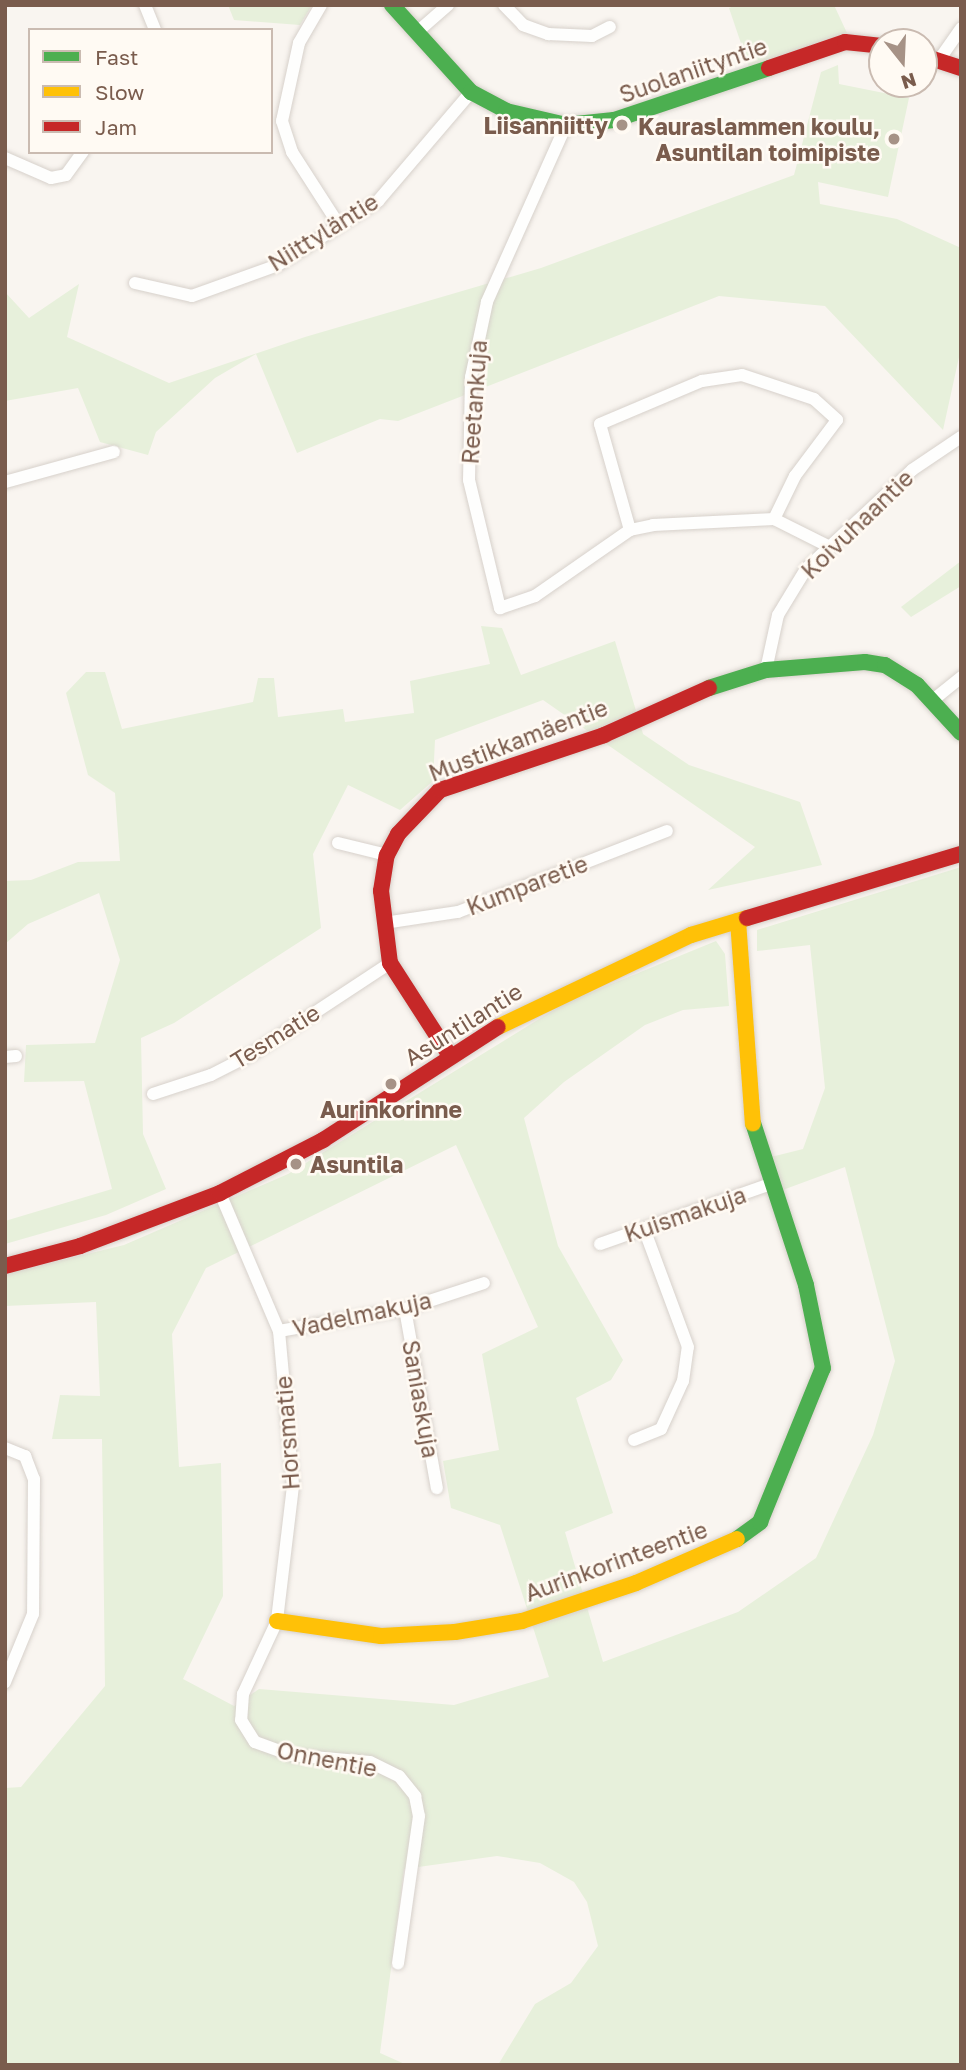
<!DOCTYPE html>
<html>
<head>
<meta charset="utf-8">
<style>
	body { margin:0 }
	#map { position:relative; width:966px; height:2070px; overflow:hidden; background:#f9f5f0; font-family:"Golos Text",sans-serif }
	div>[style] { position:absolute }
	.green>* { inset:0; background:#e7f0db }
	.roads { filter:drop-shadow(0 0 2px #d7d1cb) drop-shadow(0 0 2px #d7d1cb) }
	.street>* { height:12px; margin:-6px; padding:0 6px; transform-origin:6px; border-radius:6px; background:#fefefd }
	.fast>* { height:16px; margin:-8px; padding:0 8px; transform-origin:8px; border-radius:8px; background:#4caf50 }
	.slow>* { height:16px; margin:-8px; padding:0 8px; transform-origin:8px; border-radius:8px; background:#ffc107 }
	.jam>* { height:16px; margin:-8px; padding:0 8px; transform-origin:8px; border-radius:8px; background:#c62828 }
	.dots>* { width:19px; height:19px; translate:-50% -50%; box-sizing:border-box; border:4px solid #fffaf3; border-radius:50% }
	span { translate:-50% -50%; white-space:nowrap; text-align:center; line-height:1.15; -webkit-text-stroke:5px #fffaf3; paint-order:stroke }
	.street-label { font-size:23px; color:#7a5c4d }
	.poi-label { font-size:23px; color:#7a5c4d; font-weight:700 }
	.right { translate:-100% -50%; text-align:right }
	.left { translate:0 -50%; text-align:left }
	.frame { position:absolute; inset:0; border:7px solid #7a5c4d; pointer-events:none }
	.legend { position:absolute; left:28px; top:28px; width:245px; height:126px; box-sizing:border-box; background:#fffaf3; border:2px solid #cabbb1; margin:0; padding:9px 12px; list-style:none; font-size:21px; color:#7a5c4d }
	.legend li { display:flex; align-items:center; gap:14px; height:35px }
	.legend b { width:35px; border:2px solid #cabbb1 }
	.north { position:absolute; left:868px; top:28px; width:70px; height:70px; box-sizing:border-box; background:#fffaf3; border:2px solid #cabbb1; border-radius:50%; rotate:162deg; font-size:19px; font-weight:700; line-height:28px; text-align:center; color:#7a5c4d }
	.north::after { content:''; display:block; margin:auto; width:24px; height:32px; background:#a69286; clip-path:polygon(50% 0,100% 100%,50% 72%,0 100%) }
</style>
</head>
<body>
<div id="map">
	<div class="green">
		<div style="clip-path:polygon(228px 5px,312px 5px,300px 25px,234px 20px)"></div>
		<div style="clip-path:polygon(736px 5px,834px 5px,847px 33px,749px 67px,729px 8px)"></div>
		<div style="clip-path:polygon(838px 65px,839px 84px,909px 98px,888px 197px,818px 182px,820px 204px,897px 219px,961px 248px,961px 348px,943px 430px,825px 306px,719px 296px,398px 421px,380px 419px,297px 453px,256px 354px,215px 378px,156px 432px,148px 455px,100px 442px,78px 388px,5px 401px,5px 292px,29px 318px,79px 284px,67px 337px,169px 383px,305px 337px,541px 268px,794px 175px,821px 72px)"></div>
		<div style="clip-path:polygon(961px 561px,961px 586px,911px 617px,901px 607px)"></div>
		<div style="clip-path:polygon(481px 626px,502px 628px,521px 675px,615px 641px,643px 734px,689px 765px,800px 802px,822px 865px,708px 890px,755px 847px,543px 700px,435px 740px,433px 781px,400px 810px,348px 785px,313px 854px,321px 928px,174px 1023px,141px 1038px,143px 1134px,166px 1189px,106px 1215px,5px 1244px,5px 1221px,112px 1189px,84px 1081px,24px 1082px,26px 1045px,95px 1043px,120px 960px,99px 893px,28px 924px,5px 944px,5px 881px,31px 880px,78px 862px,120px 861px,115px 793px,88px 775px,66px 693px,86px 672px,105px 672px,122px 729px,253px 702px,258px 678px,274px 678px,278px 717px,343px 709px,345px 722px,414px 713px,410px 681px,490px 664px)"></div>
		<div style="clip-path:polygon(evenodd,961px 867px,961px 2065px,498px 2065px,535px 2004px,571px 1983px,598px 1946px,587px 1902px,574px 1882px,540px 1863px,497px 1856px,404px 1869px,380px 2053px,407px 2065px,5px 2065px,5px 1788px,21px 1787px,105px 1686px,102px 1439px,52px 1439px,60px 1395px,100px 1396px,96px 1302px,5px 1306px,5px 1274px,124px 1245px,288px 1174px,565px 1003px,716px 941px,725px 954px,729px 1006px,683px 1010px,645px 1025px,564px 1082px,524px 1118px,558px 1246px,623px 1360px,611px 1380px,576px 1398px,613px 1513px,565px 1532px,603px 1662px,738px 1612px,816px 1558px,873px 1435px,895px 1361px,845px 1167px,780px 1191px,771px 1157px,803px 1149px,825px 1088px,810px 945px,757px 951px,757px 930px,961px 867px,456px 1145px,538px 1327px,482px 1354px,499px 1450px,443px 1461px,451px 1508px,500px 1525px,549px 1677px,454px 1705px,259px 1689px,234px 1706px,183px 1679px,223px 1596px,221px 1463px,179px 1467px,172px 1334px,206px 1268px,456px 1145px)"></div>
	</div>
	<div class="roads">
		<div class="street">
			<div style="left:145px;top:5px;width:27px;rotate:68deg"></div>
			<div style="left:321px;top:5px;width:44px;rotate:120.1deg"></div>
			<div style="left:299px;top:43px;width:80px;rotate:102.3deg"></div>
			<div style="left:282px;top:121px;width:33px;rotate:72deg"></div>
			<div style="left:292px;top:152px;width:87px;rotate:57.2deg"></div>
			<div style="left:504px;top:5px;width:28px;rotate:46deg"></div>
			<div style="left:523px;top:25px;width:27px;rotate:20deg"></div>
			<div style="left:548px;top:34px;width:44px;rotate:2.6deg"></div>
			<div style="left:592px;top:36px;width:20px;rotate:-27deg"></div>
			<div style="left:416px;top:33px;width:43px;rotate:-41.2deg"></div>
			<div style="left:939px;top:60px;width:39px;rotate:-55deg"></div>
			<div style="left:566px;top:125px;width:194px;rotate:114.1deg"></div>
			<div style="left:487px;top:302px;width:77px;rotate:102deg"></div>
			<div style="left:471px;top:377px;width:103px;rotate:91.1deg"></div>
			<div style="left:469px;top:480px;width:132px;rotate:76.4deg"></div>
			<div style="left:500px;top:608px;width:37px;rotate:-19deg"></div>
			<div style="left:535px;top:596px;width:116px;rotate:-34.8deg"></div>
			<div style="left:630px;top:530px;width:24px;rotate:-12deg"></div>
			<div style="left:653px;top:525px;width:121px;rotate:-2.8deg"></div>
			<div style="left:774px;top:519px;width:60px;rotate:26.6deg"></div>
			<div style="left:5px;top:158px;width:50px;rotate:23.5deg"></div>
			<div style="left:51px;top:178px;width:15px;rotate:-11deg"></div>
			<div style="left:66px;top:175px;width:29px;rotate:-54deg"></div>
			<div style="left:135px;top:283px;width:58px;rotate:12.8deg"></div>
			<div style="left:192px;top:296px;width:91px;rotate:-19.8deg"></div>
			<div style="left:278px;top:265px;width:119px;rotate:-32.6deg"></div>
			<div style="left:378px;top:201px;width:143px;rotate:-49.5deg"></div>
			<div style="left:5px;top:482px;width:113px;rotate:-15.4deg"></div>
			<div style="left:630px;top:530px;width:110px;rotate:-105.8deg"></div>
			<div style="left:600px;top:424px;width:111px;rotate:-22.9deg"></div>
			<div style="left:702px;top:381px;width:40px;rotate:-8.5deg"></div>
			<div style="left:742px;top:375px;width:76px;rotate:18.4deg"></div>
			<div style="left:814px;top:399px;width:31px;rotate:42deg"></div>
			<div style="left:837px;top:420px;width:70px;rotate:126.9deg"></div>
			<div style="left:795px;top:476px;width:48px;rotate:116deg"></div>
			<div style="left:766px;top:670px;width:56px;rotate:-77.7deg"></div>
			<div style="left:778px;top:615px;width:54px;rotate:-58.7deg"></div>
			<div style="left:806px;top:569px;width:145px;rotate:-43deg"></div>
			<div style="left:912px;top:470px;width:59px;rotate:-34deg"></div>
			<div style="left:933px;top:700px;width:36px;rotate:-39deg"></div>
			<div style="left:338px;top:843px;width:50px;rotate:13.8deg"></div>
			<div style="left:384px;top:923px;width:75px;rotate:-8.5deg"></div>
			<div style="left:458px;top:912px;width:224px;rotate:-21.2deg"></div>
			<div style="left:5px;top:1057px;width:11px;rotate:-5deg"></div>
			<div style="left:153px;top:1094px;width:61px;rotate:-18.1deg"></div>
			<div style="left:211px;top:1075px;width:46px;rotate:-27.1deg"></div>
			<div style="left:252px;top:1054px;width:165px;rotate:-33.4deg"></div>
			<div style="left:220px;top:1193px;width:150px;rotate:66.9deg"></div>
			<div style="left:279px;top:1331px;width:156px;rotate:84.8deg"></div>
			<div style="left:293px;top:1486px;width:136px;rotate:96.8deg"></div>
			<div style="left:277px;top:1621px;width:81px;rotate:115deg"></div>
			<div style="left:243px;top:1694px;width:26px;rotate:94deg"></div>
			<div style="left:241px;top:1720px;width:26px;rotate:58deg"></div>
			<div style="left:255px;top:1742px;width:37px;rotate:20deg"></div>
			<div style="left:290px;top:1755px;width:80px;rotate:5deg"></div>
			<div style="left:370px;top:1762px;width:32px;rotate:26deg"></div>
			<div style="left:399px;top:1776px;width:26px;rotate:51deg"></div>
			<div style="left:415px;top:1796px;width:20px;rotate:79deg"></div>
			<div style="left:419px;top:1816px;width:149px;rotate:98.1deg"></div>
			<div style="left:600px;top:1244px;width:180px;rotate:-19.4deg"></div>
			<div style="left:405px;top:1309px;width:182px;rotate:79.9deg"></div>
			<div style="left:279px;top:1331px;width:128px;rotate:-9.9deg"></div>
			<div style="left:405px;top:1309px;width:83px;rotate:-18.2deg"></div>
			<div style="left:634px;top:1440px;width:29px;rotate:-22deg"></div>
			<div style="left:661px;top:1429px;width:53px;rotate:-65.4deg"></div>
			<div style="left:683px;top:1381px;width:34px;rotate:-82deg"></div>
			<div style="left:688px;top:1347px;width:126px;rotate:-110.4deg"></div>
			<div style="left:5px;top:1448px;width:22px;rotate:22deg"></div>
			<div style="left:25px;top:1456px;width:25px;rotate:69deg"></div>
			<div style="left:34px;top:1479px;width:135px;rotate:90.4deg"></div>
			<div style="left:33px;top:1614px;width:74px;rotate:112.4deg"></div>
		</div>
		<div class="fast">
			<div style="left:392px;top:5px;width:118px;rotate:47.8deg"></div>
			<div style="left:471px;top:92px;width:40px;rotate:28deg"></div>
			<div style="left:506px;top:111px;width:62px;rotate:13.1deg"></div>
			<div style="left:566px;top:125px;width:48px;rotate:-5.9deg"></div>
			<div style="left:614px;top:120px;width:163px;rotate:-18.5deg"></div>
			<div style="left:709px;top:688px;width:60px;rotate:-17.5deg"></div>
			<div style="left:766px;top:670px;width:99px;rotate:-4.6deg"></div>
			<div style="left:865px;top:662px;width:20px;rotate:9deg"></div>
			<div style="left:885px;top:665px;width:38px;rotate:32deg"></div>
			<div style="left:917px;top:685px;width:65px;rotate:47.5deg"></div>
			<div style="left:737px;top:1539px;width:29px;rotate:-36deg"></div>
			<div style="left:760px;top:1522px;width:166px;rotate:-67.8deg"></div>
			<div style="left:823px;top:1368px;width:85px;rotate:-101.6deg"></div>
			<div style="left:806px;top:1285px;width:170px;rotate:-108.1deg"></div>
		</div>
		<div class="slow">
			<div style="left:738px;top:921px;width:203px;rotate:85.8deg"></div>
			<div style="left:498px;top:1027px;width:214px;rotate:-25.5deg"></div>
			<div style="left:691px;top:935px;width:59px;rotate:-16.9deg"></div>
			<div style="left:277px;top:1621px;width:105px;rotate:8.2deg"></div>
			<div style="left:381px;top:1636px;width:74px;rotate:-3.1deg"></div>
			<div style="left:455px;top:1632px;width:68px;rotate:-9.3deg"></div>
			<div style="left:522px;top:1621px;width:120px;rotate:-18.4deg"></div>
			<div style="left:636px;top:1583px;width:110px;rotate:-23.5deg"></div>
		</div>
		<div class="jam">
			<div style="left:924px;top:56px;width:39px;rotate:18deg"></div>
			<div style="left:769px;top:68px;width:80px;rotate:-18.9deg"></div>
			<div style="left:845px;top:42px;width:37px;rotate:6deg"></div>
			<div style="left:747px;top:918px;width:223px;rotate:-16.7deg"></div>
			<div style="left:450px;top:1056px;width:111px;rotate:-122.8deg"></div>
			<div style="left:390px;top:963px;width:73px;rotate:-97.1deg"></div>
			<div style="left:381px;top:891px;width:36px;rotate:-81deg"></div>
			<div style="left:387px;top:855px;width:24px;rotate:-62deg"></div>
			<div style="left:398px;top:834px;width:61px;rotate:-46.3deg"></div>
			<div style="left:440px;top:790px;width:173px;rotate:-18.5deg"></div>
			<div style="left:604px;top:735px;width:115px;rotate:-24.1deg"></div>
			<div style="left:5px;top:1266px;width:78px;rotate:-14.9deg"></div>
			<div style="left:80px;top:1246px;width:150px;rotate:-20.7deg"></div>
			<div style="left:220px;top:1193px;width:116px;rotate:-27.2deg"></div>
			<div style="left:323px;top:1140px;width:208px;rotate:-32.9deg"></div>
		</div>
	</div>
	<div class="dots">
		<div style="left:622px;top:125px;background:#a69286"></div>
		<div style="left:894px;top:139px;background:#a69286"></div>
		<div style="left:391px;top:1084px;background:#a69286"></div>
		<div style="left:296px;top:1164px;background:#a69286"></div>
	</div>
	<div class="street-label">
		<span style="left:693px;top:70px;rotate:-19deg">Suolaniityntie</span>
		<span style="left:323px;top:232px;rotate:-32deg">Niittyläntie</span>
		<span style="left:474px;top:402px;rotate:-86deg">Reetankuja</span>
		<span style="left:857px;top:524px;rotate:-44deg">Koivuhaantie</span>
		<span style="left:518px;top:740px;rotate:-21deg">Mustikkamäentie</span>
		<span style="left:527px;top:885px;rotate:-21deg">Kumparetie</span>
		<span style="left:463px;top:1024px;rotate:-32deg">Asuntilantie</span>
		<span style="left:275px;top:1036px;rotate:-32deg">Tesmatie</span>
		<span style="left:685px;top:1214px;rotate:-19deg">Kuismakuja</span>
		<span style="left:362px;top:1314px;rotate:-12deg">Vadelmakuja</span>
		<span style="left:421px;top:1399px;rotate:80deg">Saniaskuja</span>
		<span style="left:287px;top:1433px;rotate:-94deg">Horsmatie</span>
		<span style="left:616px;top:1561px;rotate:-20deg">Aurinkorinteentie</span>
		<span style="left:327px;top:1759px;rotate:11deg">Onnentie</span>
	</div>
	<div class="poi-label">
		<span class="right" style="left:608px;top:125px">Liisanniitty</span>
		<span class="right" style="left:880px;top:139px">Kauraslammen koulu,<br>Asuntilan toimipiste</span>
		<span style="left:391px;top:1109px">Aurinkorinne</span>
		<span class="left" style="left:310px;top:1164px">Asuntila</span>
	</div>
	<div class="frame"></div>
	<ul class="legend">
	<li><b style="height:9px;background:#4caf50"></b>Fast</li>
	<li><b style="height:9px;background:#ffc107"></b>Slow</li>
	<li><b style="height:9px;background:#c62828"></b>Jam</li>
	</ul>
	<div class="north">N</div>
</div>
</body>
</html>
